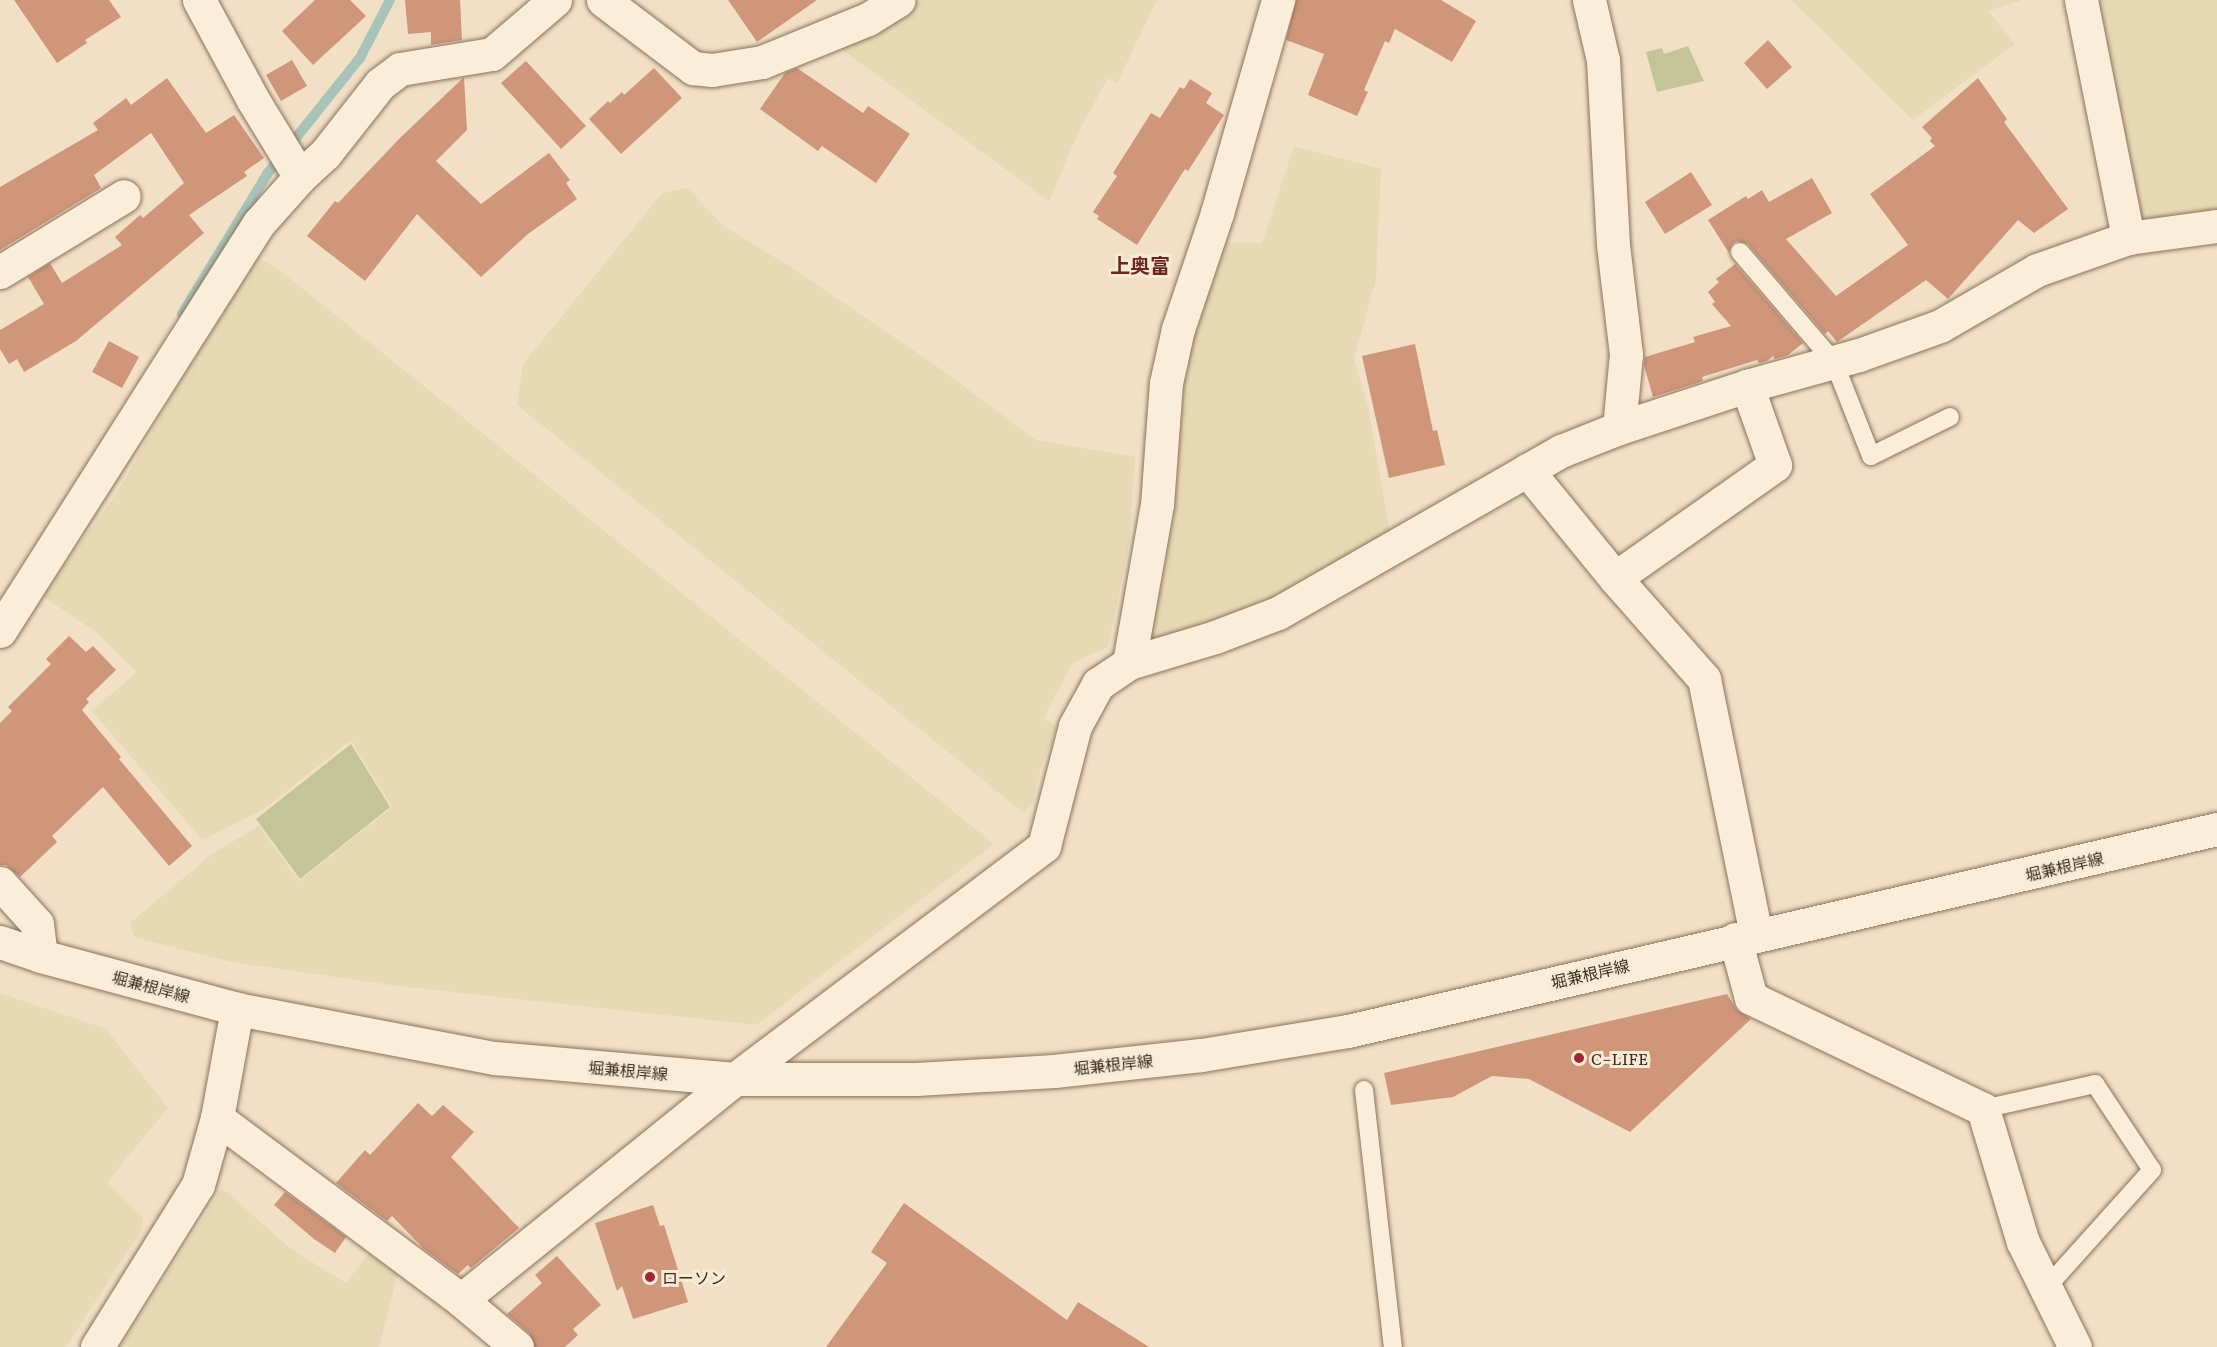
<!DOCTYPE html>
<html>
<head>
<meta charset="utf-8">
<style>
	body { margin:0 }
	#map { position:relative; width:2217px; height:1347px; overflow:hidden; background:#f1e0c6; font-family:Literata,"Noto Sans JP",serif }
	div>[style] { position:absolute }
	.farmland>* { inset:0; background:#e7d9b3 }
	.cemetery>* { inset:0; background:#c3c498 }
	.stream>* { height:10px; margin:-5px; padding:0 5px; transform-origin:5px; border-radius:5px; background:#a8c4b9 }
	.building>* { inset:0; background:#d0967a }
	.roads { filter:drop-shadow(0 0 2px #8d715a) drop-shadow(0 0 2px #8d715a) }
	.service>* { height:18px; margin:-9px; padding:0 9px; transform-origin:9px; border-radius:9px; background:#faeeda }
	.minor>* { height:33px; margin:-16.5px; padding:0 16.5px; transform-origin:16.5px; border-radius:16.5px; background:#faeeda }
	.secondary>* { height:33px; margin:-16.5px; padding:0 16.5px; transform-origin:16.5px; border-radius:16.5px; background:#faeeda }
	.dots>* { width:16px; height:16px; translate:-50% -50%; box-sizing:border-box; border:3px solid #f7ebd6; border-radius:50% }
	span { translate:-50% -50%; white-space:nowrap; text-align:center; line-height:1.15; -webkit-text-stroke:6px #f7ebd6; paint-order:stroke }
	.street-label { font-size:16px; color:#3d2a1f }
	.poi-label { font-size:16px; color:#3d2a1f }
	.left { translate:0 -50%; text-align:left }
	.quarter-label { font-size:20px; color:#6b251c; font-weight:700 }
</style>
</head>
<body>
<div id="map">
	<div class="farmland">
		<div style="clip-path:polygon(921px 0,1157px 0,1117px 83px,1108px 78px,1079px 131px,1049px 201px,841px 49px,885px 28px)"></div>
		<div style="clip-path:polygon(1791px 0,2022px 0,1988px 11px,2015px 44px,1913px 120px)"></div>
		<div style="clip-path:polygon(2100px 0,2217px 0,2217px 214px,2142px 223px,2125px 144px)"></div>
		<div style="clip-path:polygon(1294px 146px,1381px 169px,1376px 279px,1354px 359px,1368px 407px,1390px 532px,1287px 594px,1149px 646px,1175px 489px,1174px 423px,1193px 331px,1226px 242px,1262px 243px)"></div>
		<div style="clip-path:polygon(687px 188px,724px 226px,795px 270px,935px 365px,1036px 440px,1135px 457px,1129px 545px,1108px 647px,1072px 663px,1048px 710px,1044px 719px,1057px 726px,1040px 770px,1032px 804px,1024px 813px,517px 405px,523px 364px,662px 193px)"></div>
		<div style="clip-path:polygon(258px 258px,277px 268px,994px 844px,756px 1025px,398px 986px,231px 962px,134px 937px,130px 923px,212px 854px,259px 826px,299px 881px,392px 807px,351px 740px,264px 809px,202px 840px,92px 711px,137px 672px,96px 632px,42px 596px,117px 493px,170px 399px)"></div>
		<div style="clip-path:polygon(0 993px,106px 1029px,168px 1108px,107px 1182px,143px 1218px,142px 1230px,66px 1347px,0 1347px)"></div>
		<div style="clip-path:polygon(222px 1188px,291px 1249px,346px 1283px,368px 1254px,398px 1273px,379px 1347px,120px 1347px)"></div>
	</div>
	<div class="cemetery">
		<div style="clip-path:polygon(1688px 46px,1704px 81px,1657px 92px,1646px 52px,1662px 48px,1664px 54px)"></div>
		<div style="clip-path:polygon(351px 744px,390px 807px,300px 879px,256px 819px)"></div>
	</div>
	<div class="stream">
		<div style="left:182px;top:314px;width:164px;rotate:-58.7deg"></div>
		<div style="left:267px;top:174px;width:149px;rotate:-51.3deg"></div>
		<div style="left:360px;top:58px;width:65px;rotate:-62.7deg"></div>
	</div>
	<div class="building">
		<div style="clip-path:polygon(14px 0,109px 0,121px 17px,85px 40px,87px 43px,57px 63px)"></div>
		<div style="clip-path:polygon(315px 0,350px 0,366px 16px,313px 65px,282px 31px)"></div>
		<div style="clip-path:polygon(405px 0,460px 0,462px 40px,431px 45px,431px 32px,408px 34px)"></div>
		<div style="clip-path:polygon(728px 0,817px 0,757px 42px)"></div>
		<div style="clip-path:polygon(1296px 0,1441px 0,1476px 21px,1452px 62px,1395px 29px,1389px 43px,1385px 41px,1364px 90px,1368px 92px,1357px 116px,1308px 95px,1324px 54px,1286px 40px)"></div>
		<div style="clip-path:polygon(1768px 40px,1792px 67px,1767px 89px,1744px 63px)"></div>
		<div style="clip-path:polygon(292px 60px,307px 86px,281px 101px,266px 75px)"></div>
		<div style="clip-path:polygon(526px 61px,586px 126px,561px 149px,501px 83px)"></div>
		<div style="clip-path:polygon(654px 68px,682px 98px,621px 154px,589px 119px,608px 101px,610px 103px,622px 92px,624px 95px)"></div>
		<div style="clip-path:polygon(797px 68px,863px 113px,868px 106px,910px 134px,876px 183px,822px 146px,818px 151px,760px 109px,785px 73px)"></div>
		<div style="clip-path:polygon(464px 77px,467px 130px,436px 161px,481px 204px,549px 153px,570px 180px,566px 183px,577px 199px,528px 234px,481px 277px,417px 214px,365px 281px,307px 236px,335px 201px,338px 203px,400px 138px)"></div>
		<div style="clip-path:polygon(167px 78px,206px 133px,234px 115px,264px 158px,244px 172px,247px 176px,189px 215px,204px 233px,76px 341px,24px 372px,17px 359px,9px 364px,0 349px,0 330px,44px 304px,28px 277px,50px 263px,62px 283px,122px 245px,115px 237px,140px 215px,143px 218px,184px 183px,151px 133px,94px 175px,101px 188px,0 250px,0 187px,98px 130px,93px 123px,126px 98px,131px 105px)"></div>
		<div style="clip-path:polygon(1978px 78px,2007px 119px,2004px 122px,2068px 209px,2034px 233px,2018px 220px,1948px 299px,1926px 280px,1837px 342px,1828px 331px,1825px 334px,1748px 244px,1737px 241px,1732px 244px,1729px 253px,1708px 220px,1746px 196px,1748px 199px,1762px 190px,1769px 202px,1812px 178px,1832px 213px,1786px 239px,1836px 296px,1908px 245px,1870px 194px,1935px 146px,1930px 141px,1932px 138px,1922px 127px)"></div>
		<div style="clip-path:polygon(1190px 79px,1212px 93px,1206px 103px,1224px 115px,1188px 171px,1185px 169px,1137px 245px,1097px 219px,1099px 216px,1093px 212px,1117px 176px,1113px 173px,1151px 113px,1160px 118px,1180px 87px,1184px 89px)"></div>
		<div style="clip-path:polygon(1691px 172px,1712px 205px,1665px 234px,1645px 202px)"></div>
		<div style="clip-path:polygon(1735px 264px,1803px 343px,1788px 355px,1775px 359px,1773px 356px,1767px 361px,1759px 363px,1757px 360px,1702px 377px,1703px 381px,1653px 397px,1644px 365px,1645px 357px,1695px 342px,1693px 337px,1731px 326px,1712px 304px,1715px 302px,1708px 292px,1719px 282px,1716px 279px)"></div>
		<div style="clip-path:polygon(109px 341px,139px 357px,122px 388px,92px 372px)"></div>
		<div style="clip-path:polygon(1415px 344px,1433px 431px,1437px 430px,1445px 465px,1389px 478px,1362px 356px)"></div>
		<div style="clip-path:polygon(69px 636px,86px 652px,93px 646px,116px 670px,86px 699px,89px 702px,82px 710px,121px 757px,119px 759px,192px 846px,169px 866px,103px 787px,52px 836px,57px 842px,20px 877px,6px 865px,0 865px,0 723px,12px 711px,8px 707px,51px 664px,46px 659px)"></div>
		<div style="clip-path:polygon(1727px 994px,1737px 1010px,1751px 1019px,1630px 1132px,1529px 1079px,1492px 1076px,1453px 1097px,1391px 1105px,1384px 1073px)"></div>
		<div style="clip-path:polygon(418px 1103px,432px 1116px,443px 1105px,474px 1132px,451px 1157px,519px 1228px,471px 1268px,468px 1265px,458px 1274px,424px 1249px,392px 1216px,387px 1221px,336px 1183px,365px 1150px,370px 1155px)"></div>
		<div style="clip-path:polygon(285px 1192px,346px 1237px,335px 1253px,314px 1239px,274px 1205px)"></div>
		<div style="clip-path:polygon(904px 1203px,1067px 1320px,1078px 1302px,1149px 1347px,826px 1347px,887px 1263px,871px 1252px)"></div>
		<div style="clip-path:polygon(653px 1205px,660px 1226px,664px 1225px,688px 1302px,633px 1319px,622px 1286px,617px 1291px,595px 1223px)"></div>
		<div style="clip-path:polygon(557px 1256px,601px 1305px,573px 1329px,578px 1335px,565px 1347px,535px 1347px,529px 1333px,507px 1314px,542px 1283px,535px 1275px)"></div>
	</div>
	<div class="roads">
		<div class="service">
			<div style="left:1740px;top:252px;width:145px;rotate:49.5deg"></div>
			<div style="left:1834px;top:362px;width:101px;rotate:68.5deg"></div>
			<div style="left:1871px;top:456px;width:88px;rotate:-26.3deg"></div>
			<div style="left:1364px;top:1090px;width:259px;rotate:83.6deg"></div>
			<div style="left:1983px;top:1109px;width:115px;rotate:-12.6deg"></div>
			<div style="left:2095px;top:1084px;width:103px;rotate:56.5deg"></div>
			<div style="left:2152px;top:1170px;width:159px;rotate:131.9deg"></div>
		</div>
		<div class="minor">
			<div style="left:199px;top:0;width:114px;rotate:61.6deg"></div>
			<div style="left:253px;top:100px;width:90px;rotate:58.6deg"></div>
			<div style="left:603px;top:0;width:113px;rotate:37.1deg"></div>
			<div style="left:693px;top:68px;width:19px;rotate:6deg"></div>
			<div style="left:712px;top:70px;width:51px;rotate:-9.1deg"></div>
			<div style="left:762px;top:62px;width:114px;rotate:-22.1deg"></div>
			<div style="left:868px;top:19px;width:36px;rotate:-32deg"></div>
			<div style="left:1589px;top:0;width:62px;rotate:76.9deg"></div>
			<div style="left:1603px;top:60px;width:185px;rotate:86.9deg"></div>
			<div style="left:1613px;top:245px;width:110px;rotate:83.2deg"></div>
			<div style="left:1626px;top:354px;width:74px;rotate:95.4deg"></div>
			<div style="left:2081px;top:0;width:243px;rotate:78.8deg"></div>
			<div style="left:0;top:272px;width:145px;rotate:-31.5deg"></div>
			<div style="left:1527px;top:470px;width:139px;rotate:50.8deg"></div>
			<div style="left:1615px;top:578px;width:135px;rotate:48.6deg"></div>
			<div style="left:1704px;top:679px;width:261px;rotate:78.5deg"></div>
			<div style="left:1615px;top:578px;width:196px;rotate:-35.2deg"></div>
			<div style="left:1775px;top:465px;width:84px;rotate:-109.5deg"></div>
			<div style="left:0;top:631px;width:483px;rotate:-57.6deg"></div>
			<div style="left:259px;top:223px;width:62px;rotate:-48.3deg"></div>
			<div style="left:300px;top:177px;width:34px;rotate:-43deg"></div>
			<div style="left:325px;top:154px;width:89px;rotate:-51.8deg"></div>
			<div style="left:380px;top:84px;width:25px;rotate:-37deg"></div>
			<div style="left:400px;top:69px;width:93px;rotate:-9.3deg"></div>
			<div style="left:492px;top:54px;width:83px;rotate:-40.6deg"></div>
			<div style="left:1129px;top:663px;width:160px;rotate:-80deg"></div>
			<div style="left:1157px;top:505px;width:122px;rotate:-85.8deg"></div>
			<div style="left:1166px;top:383px;width:55px;rotate:-77.5deg"></div>
			<div style="left:1178px;top:329px;width:122px;rotate:-71.4deg"></div>
			<div style="left:1217px;top:213px;width:222px;rotate:-74deg"></div>
			<div style="left:0;top:883px;width:55px;rotate:47.9deg"></div>
			<div style="left:37px;top:924px;width:32px;rotate:83deg"></div>
			<div style="left:1735px;top:939px;width:61px;rotate:74.8deg"></div>
			<div style="left:1751px;top:998px;width:257px;rotate:25.6deg"></div>
			<div style="left:1983px;top:1109px;width:139px;rotate:73.3deg"></div>
			<div style="left:2023px;top:1242px;width:117px;rotate:63.7deg"></div>
			<div style="left:217px;top:1118px;width:304px;rotate:36.7deg"></div>
			<div style="left:461px;top:1300px;width:73px;rotate:40deg"></div>
			<div style="left:461px;top:1300px;width:352px;rotate:-38.9deg"></div>
			<div style="left:735px;top:1079px;width:387px;rotate:-37deg"></div>
			<div style="left:1044px;top:846px;width:124px;rotate:-75.5deg"></div>
			<div style="left:1075px;top:726px;width:48px;rotate:-61.3deg"></div>
			<div style="left:1098px;top:684px;width:37px;rotate:-34deg"></div>
			<div style="left:1129px;top:663px;width:90px;rotate:-16.8deg"></div>
			<div style="left:1215px;top:637px;width:67px;rotate:-20.9deg"></div>
			<div style="left:1278px;top:613px;width:326px;rotate:-29.8deg"></div>
			<div style="left:1561px;top:451px;width:62px;rotate:-21.6deg"></div>
			<div style="left:1619px;top:428px;width:135px;rotate:-18.2deg"></div>
			<div style="left:1747px;top:386px;width:116px;rotate:-15.5deg"></div>
			<div style="left:1859px;top:355px;width:86px;rotate:-19.7deg"></div>
			<div style="left:1940px;top:326px;width:112px;rotate:-30deg"></div>
			<div style="left:2037px;top:270px;width:96px;rotate:-19.4deg"></div>
			<div style="left:2128px;top:238px;width:90px;rotate:-7.7deg"></div>
			<div style="left:97px;top:1347px;width:191px;rotate:-58.1deg"></div>
			<div style="left:198px;top:1185px;width:70px;rotate:-74.2deg"></div>
			<div style="left:217px;top:1118px;width:111px;rotate:-79.6deg"></div>
		</div>
		<div class="secondary">
			<div style="left:0;top:942px;width:43px;rotate:18.9deg"></div>
			<div style="left:41px;top:956px;width:203px;rotate:15.1deg"></div>
			<div style="left:237px;top:1009px;width:263px;rotate:10.8deg"></div>
			<div style="left:495px;top:1058px;width:241px;rotate:5deg"></div>
			<div style="left:735px;top:1079px;width:181px"></div>
			<div style="left:916px;top:1079px;width:138px;rotate:-3.3deg"></div>
			<div style="left:1054px;top:1071px;width:148px;rotate:-6.2deg"></div>
			<div style="left:1201px;top:1055px;width:149px;rotate:-9.3deg"></div>
			<div style="left:1348px;top:1031px;width:892px;rotate:-13.09deg"></div>
		</div>
	</div>
	<div class="dots">
		<div style="left:1579px;top:1058px;background:#9f2734"></div>
		<div style="left:650px;top:1277px;background:#9f2734"></div>
	</div>
	<div class="street-label">
		<span style="left:2064px;top:866px;rotate:-13deg">堀兼根岸線</span>
		<span style="left:1590px;top:973px;rotate:-13deg">堀兼根岸線</span>
		<span style="left:151px;top:986px;rotate:15deg">堀兼根岸線</span>
		<span style="left:1113px;top:1064px;rotate:-6deg">堀兼根岸線</span>
		<span style="left:628px;top:1070px;rotate:5deg">堀兼根岸線</span>
	</div>
	<div class="poi-label">
		<span class="left" style="left:1591px;top:1058px">C−LIFE</span>
		<span class="left" style="left:662px;top:1277px">ローソン</span>
	</div>
	<div class="quarter-label">
		<span style="left:1140px;top:264px">上奥富</span>
	</div>
</div>
</body>
</html>
